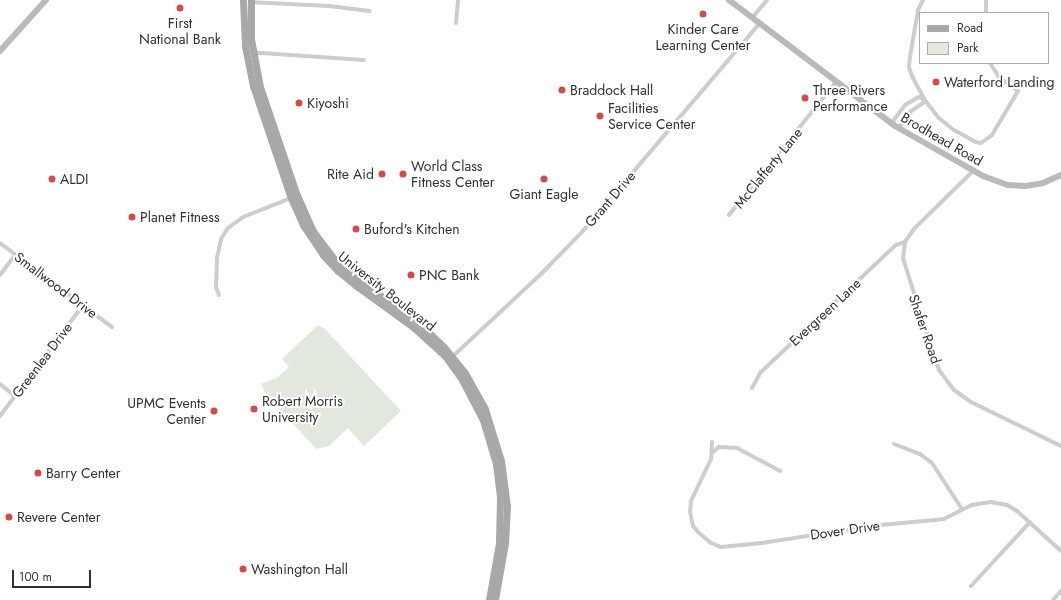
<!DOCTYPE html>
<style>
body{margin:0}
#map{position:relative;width:1061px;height:600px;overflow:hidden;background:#fff;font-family:Jost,sans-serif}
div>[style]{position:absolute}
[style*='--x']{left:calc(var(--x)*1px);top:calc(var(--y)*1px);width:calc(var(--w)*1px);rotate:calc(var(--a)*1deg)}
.green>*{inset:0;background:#e2e8dd}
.street>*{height:4px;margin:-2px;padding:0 2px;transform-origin:2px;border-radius:2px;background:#cdcdcd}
.secondary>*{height:6px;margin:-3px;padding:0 3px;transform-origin:3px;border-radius:3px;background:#bababa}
.primary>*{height:7px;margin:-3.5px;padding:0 3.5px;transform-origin:3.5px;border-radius:3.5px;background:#a8a8a8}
.dots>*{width:11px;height:11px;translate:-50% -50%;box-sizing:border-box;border:2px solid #fff;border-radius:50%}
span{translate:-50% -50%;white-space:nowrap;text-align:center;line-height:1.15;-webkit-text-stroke:4px #fff;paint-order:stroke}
.poi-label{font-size:14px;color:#303030}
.left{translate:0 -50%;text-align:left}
.right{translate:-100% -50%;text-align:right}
.street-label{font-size:14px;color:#303030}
.legend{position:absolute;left:919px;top:12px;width:130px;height:52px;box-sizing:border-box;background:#fff;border:1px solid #acacac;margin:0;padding:5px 7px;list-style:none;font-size:12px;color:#303030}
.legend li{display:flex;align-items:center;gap:8px;height:20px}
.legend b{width:20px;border:1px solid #acacac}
.scale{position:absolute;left:12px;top:570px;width:79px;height:18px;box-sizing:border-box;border:2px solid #303030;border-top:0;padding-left:5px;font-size:12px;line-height:14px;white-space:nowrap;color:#303030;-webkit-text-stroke:3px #fff;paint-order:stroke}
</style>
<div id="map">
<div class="green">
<div style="clip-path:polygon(318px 325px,325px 329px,401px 411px,364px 446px,348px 428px,329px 446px,316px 449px,266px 394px,261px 384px,278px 377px,289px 367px,282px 359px)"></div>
</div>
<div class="street">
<div style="--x:923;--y:0;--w:11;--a:117"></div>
<div style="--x:918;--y:10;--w:48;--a:99.7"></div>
<div style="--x:910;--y:57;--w:10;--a:96"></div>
<div style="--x:909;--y:67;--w:9;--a:72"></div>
<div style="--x:912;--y:76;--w:26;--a:62"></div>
<div style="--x:924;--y:99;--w:24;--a:52"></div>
<div style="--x:939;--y:118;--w:19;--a:39"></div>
<div style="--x:954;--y:130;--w:25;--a:29"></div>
<div style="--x:976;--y:142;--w:5;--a:11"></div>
<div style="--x:981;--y:143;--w:14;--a:-36"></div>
<div style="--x:992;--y:135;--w:51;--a:-59.4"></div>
<div style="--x:1018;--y:91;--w:24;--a:-144"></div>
<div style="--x:999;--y:77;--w:17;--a:-123"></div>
<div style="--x:986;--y:0;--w:13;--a:90"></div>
<div style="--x:251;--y:2;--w:78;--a:2.9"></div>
<div style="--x:329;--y:6;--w:41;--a:7"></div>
<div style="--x:752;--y:18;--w:23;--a:-50"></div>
<div style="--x:456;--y:23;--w:23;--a:-85"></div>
<div style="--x:246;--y:52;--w:118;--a:3.9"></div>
<div style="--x:919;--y:97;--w:5;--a:22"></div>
<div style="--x:924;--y:99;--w:4;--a:104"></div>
<div style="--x:923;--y:103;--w:14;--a:146"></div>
<div style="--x:911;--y:111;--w:19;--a:126"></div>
<div style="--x:900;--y:126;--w:5;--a:180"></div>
<div style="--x:895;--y:126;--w:5;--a:-112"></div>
<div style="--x:893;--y:121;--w:20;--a:-53"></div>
<div style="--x:905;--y:105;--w:16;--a:-30"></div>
<div style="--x:973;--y:171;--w:83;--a:135.5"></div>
<div style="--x:914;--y:229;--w:16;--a:125"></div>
<div style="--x:905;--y:242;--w:16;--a:97"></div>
<div style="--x:903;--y:258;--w:50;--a:72.6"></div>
<div style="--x:918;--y:306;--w:67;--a:71.8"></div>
<div style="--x:939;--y:370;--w:25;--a:53"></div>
<div style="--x:954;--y:390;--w:21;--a:35"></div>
<div style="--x:971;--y:402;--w:100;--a:26.1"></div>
<div style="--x:729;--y:215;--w:171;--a:-51.2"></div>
<div style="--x:0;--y:243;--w:140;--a:36.9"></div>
<div style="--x:0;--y:275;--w:25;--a:-53"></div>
<div style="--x:219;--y:295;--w:9;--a:-111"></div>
<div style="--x:216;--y:287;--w:29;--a:-88"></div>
<div style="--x:217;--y:258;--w:19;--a:-78"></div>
<div style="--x:221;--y:239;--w:13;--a:-58"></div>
<div style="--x:228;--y:228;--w:19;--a:-36"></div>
<div style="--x:243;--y:217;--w:52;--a:-21.6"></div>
<div style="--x:452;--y:357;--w:122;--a:-43"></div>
<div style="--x:541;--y:274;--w:59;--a:-45.7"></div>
<div style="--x:582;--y:232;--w:273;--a:-49.6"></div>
<div style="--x:0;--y:384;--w:19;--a:39"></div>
<div style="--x:752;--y:388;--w:18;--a:-61"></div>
<div style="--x:761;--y:372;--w:185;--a:-43.3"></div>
<div style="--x:896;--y:245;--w:9;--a:-18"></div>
<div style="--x:0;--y:416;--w:139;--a:-53.2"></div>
<div style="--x:712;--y:442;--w:17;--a:93"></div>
<div style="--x:711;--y:459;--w:47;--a:115.5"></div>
<div style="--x:691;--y:501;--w:11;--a:95"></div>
<div style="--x:690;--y:512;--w:14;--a:78"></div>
<div style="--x:693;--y:526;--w:8;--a:50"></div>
<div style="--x:698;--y:532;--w:17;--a:40"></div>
<div style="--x:711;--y:543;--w:11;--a:22"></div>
<div style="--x:721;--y:547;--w:41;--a:-5.6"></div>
<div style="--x:762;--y:543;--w:109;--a:-8.9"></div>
<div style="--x:870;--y:526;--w:65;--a:-5.3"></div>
<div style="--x:935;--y:520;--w:9;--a:-6"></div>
<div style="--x:944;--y:519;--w:31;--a:-27"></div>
<div style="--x:972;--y:505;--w:19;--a:-9"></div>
<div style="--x:991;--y:502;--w:16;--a:11"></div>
<div style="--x:1007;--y:505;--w:12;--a:31"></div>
<div style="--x:1017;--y:511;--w:59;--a:42.3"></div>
<div style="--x:894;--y:444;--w:28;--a:21"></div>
<div style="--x:920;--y:454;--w:15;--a:37"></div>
<div style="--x:932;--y:463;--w:55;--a:56.9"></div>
<div style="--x:712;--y:453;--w:9;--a:-41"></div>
<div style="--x:719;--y:447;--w:18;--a:3"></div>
<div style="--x:737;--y:448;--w:49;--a:28.1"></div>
<div style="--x:971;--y:586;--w:87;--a:-47.3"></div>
<div style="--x:1053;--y:600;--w:12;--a:-48"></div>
</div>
<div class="secondary">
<div style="--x:729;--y:0;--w:208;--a:37.2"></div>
<div style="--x:895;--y:126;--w:101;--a:29.6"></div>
<div style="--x:983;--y:176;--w:27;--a:20"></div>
<div style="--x:1008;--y:185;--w:17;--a:3"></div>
<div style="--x:1025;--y:186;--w:18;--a:-9"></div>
<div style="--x:1043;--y:183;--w:20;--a:-24"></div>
<div style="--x:0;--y:51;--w:69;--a:-48"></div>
</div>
<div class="primary">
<div style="--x:243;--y:0;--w:46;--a:87.5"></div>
<div style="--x:245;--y:46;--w:41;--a:78.7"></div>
<div style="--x:253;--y:86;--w:118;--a:71.3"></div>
<div style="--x:291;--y:198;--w:30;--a:66"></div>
<div style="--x:303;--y:225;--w:36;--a:56"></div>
<div style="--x:323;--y:255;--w:22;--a:47"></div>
<div style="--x:338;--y:271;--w:22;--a:39"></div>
<div style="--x:355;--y:285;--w:72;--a:35.9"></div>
<div style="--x:413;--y:327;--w:43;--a:42.2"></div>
<div style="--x:445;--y:356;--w:27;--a:54"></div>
<div style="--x:461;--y:378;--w:47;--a:62.4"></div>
<div style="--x:483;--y:420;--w:46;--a:73.5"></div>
<div style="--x:496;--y:464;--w:34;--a:83"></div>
<div style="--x:500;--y:498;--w:45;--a:91.3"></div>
<div style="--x:499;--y:543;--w:58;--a:100"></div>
<div style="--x:251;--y:0;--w:39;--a:90"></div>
<div style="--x:251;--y:39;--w:49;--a:79.4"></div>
<div style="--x:260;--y:87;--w:112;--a:71.2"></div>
<div style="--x:296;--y:193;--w:42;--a:65.9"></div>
<div style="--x:313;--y:231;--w:34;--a:53"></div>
<div style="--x:333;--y:258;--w:22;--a:43"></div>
<div style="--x:349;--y:273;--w:86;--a:35.5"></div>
<div style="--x:419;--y:323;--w:35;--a:44"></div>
<div style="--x:444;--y:347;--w:33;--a:51"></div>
<div style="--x:465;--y:373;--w:41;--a:60.9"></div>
<div style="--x:485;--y:409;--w:54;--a:72.9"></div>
<div style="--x:501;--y:461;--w:45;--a:82.4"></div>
<div style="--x:507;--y:506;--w:37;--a:93"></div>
<div style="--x:505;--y:543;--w:58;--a:100"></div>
</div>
<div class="dots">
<div style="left:180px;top:8px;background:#d14b49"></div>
<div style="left:703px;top:14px;background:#d14b49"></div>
<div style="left:936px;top:82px;background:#d14b49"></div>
<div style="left:562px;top:90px;background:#d14b49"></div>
<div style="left:805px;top:98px;background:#d14b49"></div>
<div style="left:299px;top:103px;background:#d14b49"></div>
<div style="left:600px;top:116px;background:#d14b49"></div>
<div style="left:382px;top:174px;background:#d14b49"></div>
<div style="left:403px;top:174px;background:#d14b49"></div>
<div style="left:52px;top:179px;background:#d14b49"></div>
<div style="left:544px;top:179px;background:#d14b49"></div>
<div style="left:132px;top:217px;background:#d14b49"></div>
<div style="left:356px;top:229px;background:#d14b49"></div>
<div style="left:411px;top:275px;background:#d14b49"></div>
<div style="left:254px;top:409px;background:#d14b49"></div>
<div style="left:214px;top:411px;background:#d14b49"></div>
<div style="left:38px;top:473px;background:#d14b49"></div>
<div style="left:9px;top:517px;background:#d14b49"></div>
<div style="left:243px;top:569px;background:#d14b49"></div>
</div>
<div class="poi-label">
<span style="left:180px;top:31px">First<br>National Bank</span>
<span style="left:703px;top:37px">Kinder Care<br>Learning Center</span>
<span class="left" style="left:944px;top:82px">Waterford Landing</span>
<span class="left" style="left:570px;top:90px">Braddock Hall</span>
<span class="left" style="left:813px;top:98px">Three Rivers<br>Performance</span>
<span class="left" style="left:307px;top:103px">Kiyoshi</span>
<span class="left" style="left:608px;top:116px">Facilities<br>Service Center</span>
<span class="left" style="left:411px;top:174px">World Class<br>Fitness Center</span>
<span class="right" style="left:374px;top:174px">Rite Aid</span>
<span class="left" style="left:60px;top:179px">ALDI</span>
<span style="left:544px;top:194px">Giant Eagle</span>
<span class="left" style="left:140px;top:217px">Planet Fitness</span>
<span class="left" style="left:364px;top:229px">Buford's Kitchen</span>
<span class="left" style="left:419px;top:275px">PNC Bank</span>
<span class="left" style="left:262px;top:409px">Robert Morris<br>University</span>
<span class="right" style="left:206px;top:411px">UPMC Events<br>Center</span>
<span class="left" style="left:46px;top:473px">Barry Center</span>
<span class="left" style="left:17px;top:517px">Revere Center</span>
<span class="left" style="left:251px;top:569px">Washington Hall</span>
</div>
<div class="street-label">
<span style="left:942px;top:139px;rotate:30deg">Brodhead Road</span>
<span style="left:768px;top:168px;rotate:-51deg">McClafferty Lane</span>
<span style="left:610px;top:199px;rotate:-49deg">Grant Drive</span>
<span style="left:56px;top:285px;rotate:37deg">Smallwood Drive</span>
<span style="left:387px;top:291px;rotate:38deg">University Boulevard</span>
<span style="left:825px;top:312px;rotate:-43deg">Evergreen Lane</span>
<span style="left:925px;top:329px;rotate:71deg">Shafer Road</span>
<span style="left:42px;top:360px;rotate:-53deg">Greenlea Drive</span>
<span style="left:845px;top:530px;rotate:-8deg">Dover Drive</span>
</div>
<ul class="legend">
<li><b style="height:5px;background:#a8a8a8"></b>Road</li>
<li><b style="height:11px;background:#e2e8dd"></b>Park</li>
</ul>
<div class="scale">100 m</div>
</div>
